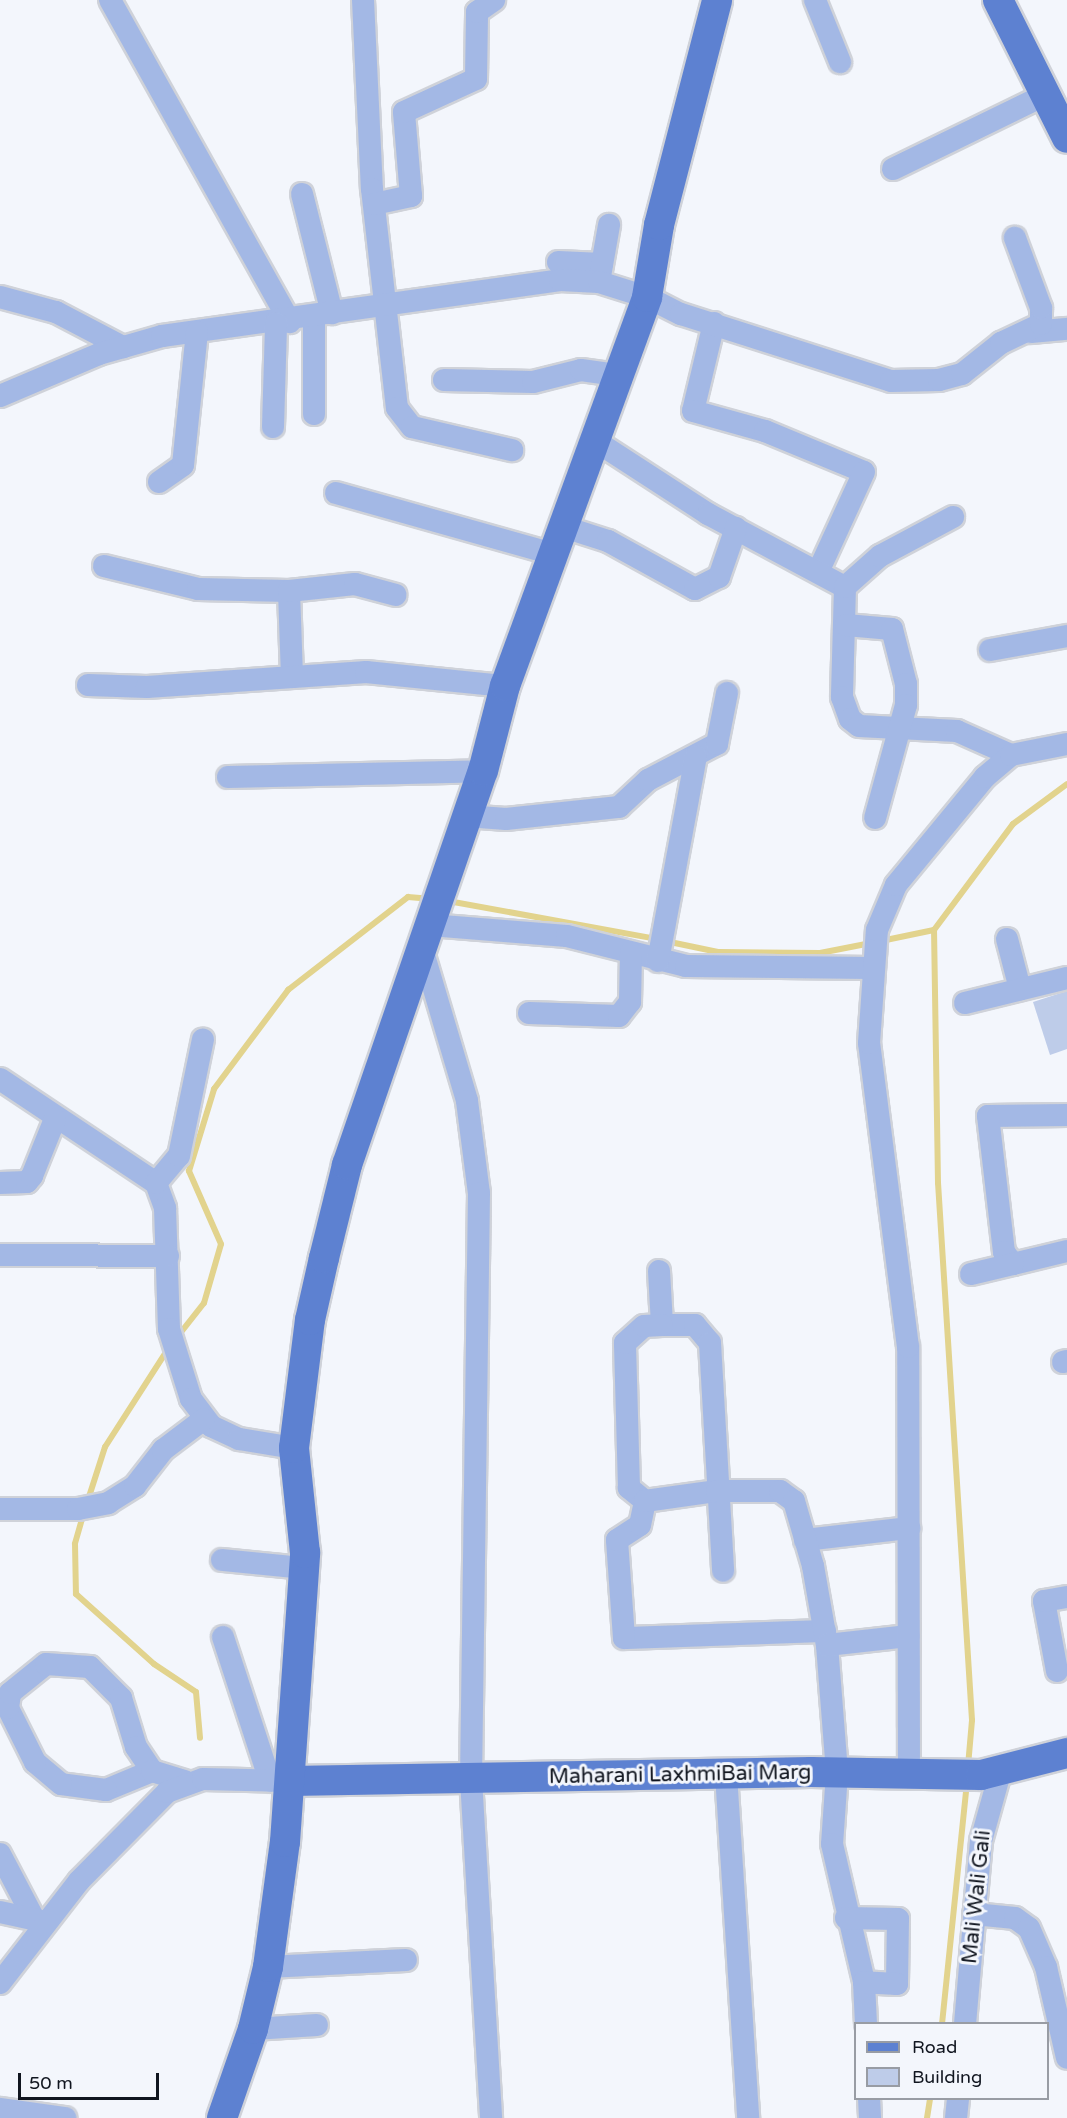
<!DOCTYPE html>
<style>
body{margin:0}
#map{position:relative;width:1067px;height:2118px;overflow:hidden;background:#f3f6fc;font-family:"Varela Round",sans-serif}
div>[style]{position:absolute}
[style*='--x']{left:calc(var(--x)*1px);top:calc(var(--y)*1px);width:calc(var(--w)*1px);rotate:calc(var(--a)*1deg)}
.stream>*{height:6px;margin:-3px;padding:0 3px;transform-origin:3px;border-radius:3px;background:#e2d38d}
.building>*{inset:0;background:#becce9}
.roads{filter:drop-shadow(2px 0 #cfd2d9) drop-shadow(-2px 0 #cfd2d9) drop-shadow(0 2px #cfd2d9) drop-shadow(0 -2px #cfd2d9)}
.minor>*{height:22px;margin:-11px;padding:0 11px;transform-origin:11px;border-radius:11px;background:#a3b8e5}
.major>*{height:30px;margin:-15px;padding:0 15px;transform-origin:15px;border-radius:15px;background:#5d81d1}
span{translate:-50% -50%;white-space:nowrap;text-align:center;line-height:1.15;-webkit-text-stroke:6px #f3f6fc;paint-order:stroke}
.street-label{font-size:21px;color:#10151f}
.legend{position:absolute;left:854px;top:2022px;width:195px;height:78px;box-sizing:border-box;background:#f3f6fc;border:2px solid #989ca4;margin:0;padding:8px 10px;list-style:none;font-size:18px;color:#10151f}
.legend li{display:flex;align-items:center;gap:12px;height:30px}
.legend b{width:30px;border:2px solid #989ca4}
.scale{position:absolute;left:18px;top:2073px;width:141px;height:27px;box-sizing:border-box;border:3px solid #10151f;border-top:0;padding-left:8px;font-size:18px;line-height:21px;white-space:nowrap;color:#10151f;-webkit-text-stroke:4px #f3f6fc;paint-order:stroke}
</style>
<div id="map">
<div class="stream">
<div style="--x:448;--y:901;--w:206;--a:10.3"></div>
<div style="--x:881;--y:941;--w:54;--a:-11.7"></div>
<div style="--x:670;--y:942;--w:49;--a:11.8"></div>
<div style="--x:718;--y:952;--w:102;--a:0.6"></div>
<div style="--x:820;--y:953;--w:52;--a:-11.1"></div>
<div style="--x:178;--y:1336;--w:42;--a:-51.8"></div>
<div style="--x:204;--y:1303;--w:61;--a:-73.9"></div>
<div style="--x:221;--y:1244;--w:80;--a:-113.7"></div>
<div style="--x:189;--y:1171;--w:86;--a:-73"></div>
<div style="--x:214;--y:1089;--w:124;--a:-53.2"></div>
<div style="--x:288;--y:990;--w:152;--a:-37.8"></div>
<div style="--x:408;--y:897;--w:21;--a:5"></div>
<div style="--x:87;--y:1503;--w:59;--a:-72.2"></div>
<div style="--x:105;--y:1447;--w:117;--a:-57.3"></div>
<div style="--x:84;--y:1512;--w:33;--a:106"></div>
<div style="--x:75;--y:1544;--w:50;--a:88.9"></div>
<div style="--x:76;--y:1594;--w:105;--a:41.9"></div>
<div style="--x:154;--y:1664;--w:50;--a:33.7"></div>
<div style="--x:196;--y:1692;--w:46;--a:85"></div>
<div style="--x:968;--y:1766;--w:46;--a:-85"></div>
<div style="--x:972;--y:1720;--w:538;--a:-93.62"></div>
<div style="--x:938;--y:1183;--w:253;--a:-90.9"></div>
<div style="--x:934;--y:930;--w:132;--a:-53.3"></div>
<div style="--x:1013;--y:824;--w:67;--a:-36.5"></div>
<div style="--x:942;--y:2024;--w:242;--a:-84.1"></div>
<div style="--x:927;--y:2118;--w:20;--a:-81"></div>
</div>
<div class="building">
<div style="clip-path:polygon(1067px 991px,1067px 1049px,1050px 1055px,1033px 1002px)"></div>
</div>
<div class="roads">
<div class="minor">
<div style="--x:110;--y:0;--w:369;--a:60.8"></div>
<div style="--x:363;--y:0;--w:189;--a:87.3"></div>
<div style="--x:372;--y:189;--w:220;--a:83.5"></div>
<div style="--x:397;--y:408;--w:24;--a:52"></div>
<div style="--x:412;--y:427;--w:103;--a:13"></div>
<div style="--x:815;--y:0;--w:67;--a:68"></div>
<div style="--x:893;--y:169;--w:169;--a:-26"></div>
<div style="--x:302;--y:194;--w:123;--a:75.9"></div>
<div style="--x:374;--y:204;--w:38;--a:-12"></div>
<div style="--x:411;--y:196;--w:84;--a:-94.8"></div>
<div style="--x:404;--y:112;--w:79;--a:-24.6"></div>
<div style="--x:476;--y:79;--w:67;--a:-89.1"></div>
<div style="--x:477;--y:12;--w:21;--a:-35"></div>
<div style="--x:558;--y:262;--w:44;--a:2.6"></div>
<div style="--x:599;--y:282;--w:58;--a:-80"></div>
<div style="--x:0;--y:297;--w:58;--a:15"></div>
<div style="--x:56;--y:312;--w:76;--a:27.6"></div>
<div style="--x:314;--y:316;--w:98;--a:90"></div>
<div style="--x:714;--y:323;--w:90;--a:103.4"></div>
<div style="--x:693;--y:411;--w:75;--a:15.5"></div>
<div style="--x:765;--y:431;--w:107;--a:22.5"></div>
<div style="--x:864;--y:472;--w:108;--a:114.7"></div>
<div style="--x:1031;--y:332;--w:36;--a:-5"></div>
<div style="--x:444;--y:380;--w:89;--a:1.3"></div>
<div style="--x:533;--y:382;--w:49;--a:-14"></div>
<div style="--x:581;--y:370;--w:36;--a:8"></div>
<div style="--x:0;--y:396;--w:108;--a:-23"></div>
<div style="--x:99;--y:354;--w:66;--a:-15.9"></div>
<div style="--x:162;--y:336;--w:402;--a:-8"></div>
<div style="--x:560;--y:280;--w:39;--a:3"></div>
<div style="--x:599;--y:282;--w:50;--a:17.4"></div>
<div style="--x:647;--y:297;--w:38;--a:27"></div>
<div style="--x:681;--y:314;--w:220;--a:17.7"></div>
<div style="--x:891;--y:381;--w:48;--a:-1.2"></div>
<div style="--x:939;--y:380;--w:24;--a:-15"></div>
<div style="--x:962;--y:374;--w:50;--a:-38.5"></div>
<div style="--x:1001;--y:343;--w:44;--a:-25.4"></div>
<div style="--x:1041;--y:324;--w:16;--a:-90"></div>
<div style="--x:1041;--y:308;--w:75;--a:-110.4"></div>
<div style="--x:273;--y:427;--w:104;--a:-88.3"></div>
<div style="--x:594;--y:440;--w:136;--a:33"></div>
<div style="--x:708;--y:514;--w:155;--a:28.1"></div>
<div style="--x:845;--y:587;--w:110;--a:91.6"></div>
<div style="--x:842;--y:697;--w:23;--a:70"></div>
<div style="--x:850;--y:719;--w:11;--a:38"></div>
<div style="--x:859;--y:726;--w:98;--a:2.9"></div>
<div style="--x:957;--y:731;--w:59;--a:24"></div>
<div style="--x:159;--y:482;--w:29;--a:-35"></div>
<div style="--x:183;--y:465;--w:134;--a:-84"></div>
<div style="--x:336;--y:493;--w:225;--a:15.7"></div>
<div style="--x:564;--y:527;--w:46;--a:17.7"></div>
<div style="--x:608;--y:541;--w:99;--a:28.9"></div>
<div style="--x:695;--y:589;--w:27;--a:-27"></div>
<div style="--x:719;--y:577;--w:52;--a:-70.9"></div>
<div style="--x:104;--y:566;--w:97;--a:13.7"></div>
<div style="--x:198;--y:589;--w:91;--a:1.3"></div>
<div style="--x:289;--y:591;--w:86;--a:88"></div>
<div style="--x:845;--y:587;--w:47;--a:-41.5"></div>
<div style="--x:880;--y:556;--w:83;--a:-28.1"></div>
<div style="--x:289;--y:591;--w:66;--a:-6.1"></div>
<div style="--x:355;--y:584;--w:42;--a:15"></div>
<div style="--x:846;--y:625;--w:46;--a:5"></div>
<div style="--x:892;--y:629;--w:57;--a:75.7"></div>
<div style="--x:906;--y:684;--w:21;--a:90"></div>
<div style="--x:906;--y:705;--w:117;--a:105.3"></div>
<div style="--x:990;--y:650;--w:78;--a:-10.3"></div>
<div style="--x:88;--y:685;--w:59;--a:1.9"></div>
<div style="--x:147;--y:687;--w:220;--a:-3.9"></div>
<div style="--x:366;--y:672;--w:140;--a:5.8"></div>
<div style="--x:228;--y:777;--w:255;--a:-1.3"></div>
<div style="--x:466;--y:816;--w:40;--a:4.3"></div>
<div style="--x:506;--y:819;--w:114;--a:-6.1"></div>
<div style="--x:619;--y:807;--w:40;--a:-43"></div>
<div style="--x:648;--y:780;--w:78;--a:-27.6"></div>
<div style="--x:717;--y:744;--w:52;--a:-78.9"></div>
<div style="--x:430;--y:925;--w:137;--a:4.6"></div>
<div style="--x:567;--y:936;--w:123;--a:14.1"></div>
<div style="--x:686;--y:966;--w:187;--a:0.6"></div>
<div style="--x:1007;--y:939;--w:52;--a:75.4"></div>
<div style="--x:423;--y:952;--w:155;--a:73.5"></div>
<div style="--x:467;--y:1101;--w:93;--a:82.6"></div>
<div style="--x:479;--y:1193;--w:586;--a:90.78"></div>
<div style="--x:471;--y:1779;--w:340;--a:86.6"></div>
<div style="--x:658;--y:961;--w:208;--a:-79.5"></div>
<div style="--x:965;--y:1003;--w:105;--a:-13.8"></div>
<div style="--x:529;--y:1013;--w:90;--a:1.9"></div>
<div style="--x:619;--y:1016;--w:18;--a:-52"></div>
<div style="--x:630;--y:1002;--w:49;--a:-88.8"></div>
<div style="--x:0;--y:1079;--w:187;--a:33.7"></div>
<div style="--x:156;--y:1183;--w:27;--a:70"></div>
<div style="--x:165;--y:1208;--w:121;--a:88.1"></div>
<div style="--x:169;--y:1329;--w:73;--a:72.6"></div>
<div style="--x:191;--y:1399;--w:34;--a:53"></div>
<div style="--x:211;--y:1426;--w:31;--a:25"></div>
<div style="--x:239;--y:1439;--w:56;--a:9.3"></div>
<div style="--x:1067;--y:1115;--w:79;--a:179.3"></div>
<div style="--x:988;--y:1116;--w:137;--a:83.3"></div>
<div style="--x:1004;--y:1252;--w:15;--a:53"></div>
<div style="--x:1013;--y:1264;--w:56;--a:-13.5"></div>
<div style="--x:0;--y:1183;--w:27;--a:-2"></div>
<div style="--x:27;--y:1182;--w:8;--a:-50"></div>
<div style="--x:32;--y:1176;--w:61;--a:-68"></div>
<div style="--x:156;--y:1183;--w:35;--a:-50"></div>
<div style="--x:179;--y:1156;--w:119;--a:-78.4"></div>
<div style="--x:0;--y:1255;--w:168;--a:0.3"></div>
<div style="--x:659;--y:1271;--w:54;--a:86.8"></div>
<div style="--x:662;--y:1325;--w:33;--a:0"></div>
<div style="--x:695;--y:1325;--w:23;--a:50"></div>
<div style="--x:710;--y:1343;--w:228;--a:86.7"></div>
<div style="--x:971;--y:1274;--w:43;--a:-13.4"></div>
<div style="--x:1063;--y:1362;--w:4;--a:-14"></div>
<div style="--x:645;--y:1501;--w:21;--a:-141"></div>
<div style="--x:629;--y:1488;--w:145;--a:-91.6"></div>
<div style="--x:625;--y:1343;--w:25;--a:-42"></div>
<div style="--x:644;--y:1326;--w:18;--a:-3"></div>
<div style="--x:0;--y:1509;--w:78;--a:0"></div>
<div style="--x:78;--y:1509;--w:31;--a:-11"></div>
<div style="--x:108;--y:1503;--w:32;--a:-32"></div>
<div style="--x:135;--y:1486;--w:46;--a:-52.1"></div>
<div style="--x:163;--y:1450;--w:51;--a:-37.1"></div>
<div style="--x:805;--y:1540;--w:105;--a:-6.6"></div>
<div style="--x:222;--y:1560;--w:82;--a:5.6"></div>
<div style="--x:825;--y:1631;--w:201;--a:178"></div>
<div style="--x:624;--y:1638;--w:98;--a:-94.1"></div>
<div style="--x:617;--y:1540;--w:27;--a:-33"></div>
<div style="--x:640;--y:1525;--w:25;--a:-78"></div>
<div style="--x:645;--y:1501;--w:73;--a:-7.9"></div>
<div style="--x:717;--y:1491;--w:63;--a:0"></div>
<div style="--x:780;--y:1491;--w:17;--a:36"></div>
<div style="--x:794;--y:1501;--w:68;--a:73.7"></div>
<div style="--x:813;--y:1566;--w:80;--a:80"></div>
<div style="--x:827;--y:1645;--w:128;--a:85.5"></div>
<div style="--x:837;--y:1773;--w:71;--a:94"></div>
<div style="--x:832;--y:1844;--w:142;--a:76.9"></div>
<div style="--x:864;--y:1982;--w:42;--a:87.3"></div>
<div style="--x:223;--y:1637;--w:151;--a:71.9"></div>
<div style="--x:827;--y:1645;--w:82;--a:-6.3"></div>
<div style="--x:1057;--y:1671;--w:71;--a:-100.5"></div>
<div style="--x:1044;--y:1601;--w:23;--a:-10"></div>
<div style="--x:152;--y:1771;--w:50;--a:157.6"></div>
<div style="--x:106;--y:1790;--w:45;--a:-172.4"></div>
<div style="--x:61;--y:1784;--w:34;--a:-140"></div>
<div style="--x:35;--y:1762;--w:60;--a:-116.6"></div>
<div style="--x:8;--y:1708;--w:15;--a:-82"></div>
<div style="--x:10;--y:1693;--w:46;--a:-38.9"></div>
<div style="--x:46;--y:1664;--w:44;--a:3.9"></div>
<div style="--x:90;--y:1667;--w:44;--a:45"></div>
<div style="--x:121;--y:1698;--w:51;--a:73"></div>
<div style="--x:136;--y:1747;--w:29;--a:56"></div>
<div style="--x:152;--y:1771;--w:34;--a:17"></div>
<div style="--x:726;--y:1774;--w:345;--a:86.3"></div>
<div style="--x:909;--y:1776;--w:429;--a:-90.1"></div>
<div style="--x:908;--y:1347;--w:306;--a:-97.3"></div>
<div style="--x:869;--y:1043;--w:113;--a:-86"></div>
<div style="--x:877;--y:930;--w:49;--a:-67.1"></div>
<div style="--x:896;--y:885;--w:140;--a:-50.5"></div>
<div style="--x:985;--y:777;--w:34;--a:-40"></div>
<div style="--x:1011;--y:755;--w:57;--a:-11.1"></div>
<div style="--x:0;--y:1854;--w:73;--a:62.4"></div>
<div style="--x:0;--y:1912;--w:47;--a:12.3"></div>
<div style="--x:974;--y:1914;--w:41;--a:5.6"></div>
<div style="--x:1015;--y:1918;--w:17;--a:36"></div>
<div style="--x:1029;--y:1928;--w:43;--a:66.4"></div>
<div style="--x:1046;--y:1967;--w:93;--a:77"></div>
<div style="--x:846;--y:1918;--w:52;--a:1.1"></div>
<div style="--x:898;--y:1919;--w:65;--a:90.9"></div>
<div style="--x:897;--y:1984;--w:33;--a:-177"></div>
<div style="--x:268;--y:1967;--w:138;--a:-2.9"></div>
<div style="--x:0;--y:1983;--w:129;--a:-52.2"></div>
<div style="--x:79;--y:1881;--w:125;--a:-45.3"></div>
<div style="--x:167;--y:1792;--w:38;--a:-20"></div>
<div style="--x:203;--y:1779;--w:87;--a:1.3"></div>
<div style="--x:965;--y:2024;--w:184;--a:-85"></div>
<div style="--x:981;--y:1841;--w:71;--a:-74.4"></div>
<div style="--x:253;--y:2029;--w:64;--a:-3.6"></div>
<div style="--x:869;--y:2098;--w:20;--a:87"></div>
<div style="--x:0;--y:2109;--w:66;--a:7.9"></div>
<div style="--x:956;--y:2118;--w:20;--a:-84"></div>
</div>
<div class="major">
<div style="--x:998;--y:0;--w:154;--a:63.4"></div>
<div style="--x:290;--y:1781;--w:521;--a:-0.99"></div>
<div style="--x:811;--y:1772;--w:170;--a:1"></div>
<div style="--x:981;--y:1775;--w:89;--a:-14.3"></div>
<div style="--x:222;--y:2118;--w:94;--a:-70.8"></div>
<div style="--x:253;--y:2029;--w:64;--a:-76.4"></div>
<div style="--x:268;--y:1967;--w:126;--a:-82.3"></div>
<div style="--x:285;--y:1842;--w:290;--a:-86"></div>
<div style="--x:305;--y:1553;--w:106;--a:-96"></div>
<div style="--x:294;--y:1448;--w:129;--a:-82.9"></div>
<div style="--x:310;--y:1320;--w:64;--a:-77.3"></div>
<div style="--x:324;--y:1258;--w:96;--a:-76.1"></div>
<div style="--x:347;--y:1165;--w:417;--a:-71"></div>
<div style="--x:483;--y:771;--w:88;--a:-75.5"></div>
<div style="--x:505;--y:686;--w:414;--a:-69.9"></div>
<div style="--x:647;--y:297;--w:73;--a:-80.5"></div>
<div style="--x:659;--y:225;--w:232;--a:-75.5"></div>
</div>
</div>
<div class="street-label">
<span style="left:680px;top:1775px;rotate:-1deg">Maharani LaxhmiBai Marg</span>
<span style="left:977px;top:1897px;rotate:-84deg">Mali Wali Gali</span>
</div>
<ul class="legend">
<li><b style="height:8px;background:#5d81d1"></b>Road</li>
<li><b style="height:16px;background:#becce9"></b>Building</li>
</ul>
<div class="scale">50 m</div>
</div>
